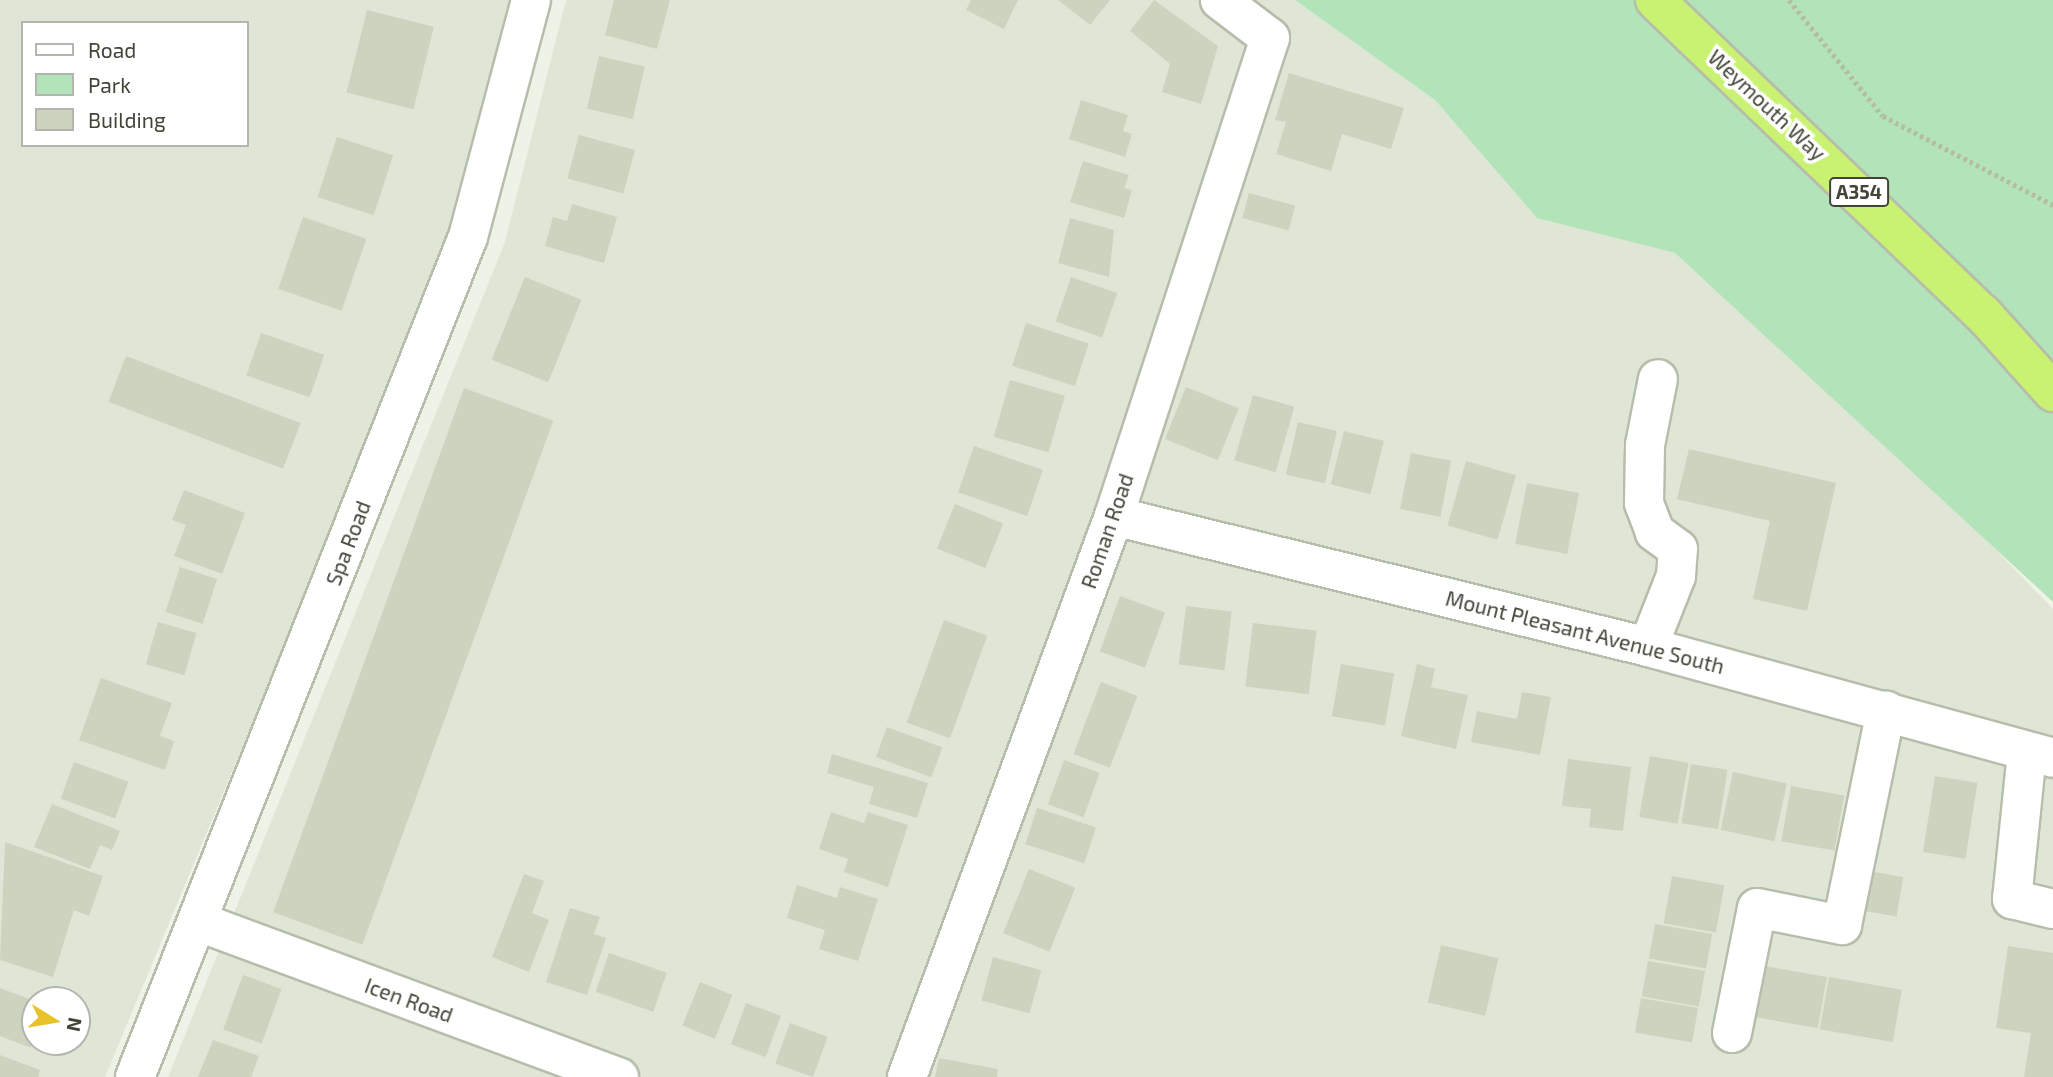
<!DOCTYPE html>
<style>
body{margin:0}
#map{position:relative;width:2053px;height:1077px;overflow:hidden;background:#eef2e7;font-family:"Exo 2",sans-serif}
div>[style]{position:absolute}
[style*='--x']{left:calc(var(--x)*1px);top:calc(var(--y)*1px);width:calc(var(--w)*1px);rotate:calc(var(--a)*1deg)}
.residential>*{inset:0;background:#e0e6d6}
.green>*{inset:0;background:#b3e3b8}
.building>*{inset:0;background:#cdd3be;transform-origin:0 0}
.path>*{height:4.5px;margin-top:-2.25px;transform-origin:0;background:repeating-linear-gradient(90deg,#b4bd9d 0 3.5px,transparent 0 7px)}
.roads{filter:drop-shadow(2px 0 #b7bdab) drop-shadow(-2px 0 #b7bdab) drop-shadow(0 2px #b7bdab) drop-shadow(0 -2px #b7bdab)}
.minor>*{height:38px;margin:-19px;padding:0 19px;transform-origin:19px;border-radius:19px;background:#fff}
.highway>*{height:38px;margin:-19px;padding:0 19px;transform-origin:19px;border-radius:19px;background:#c9f273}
span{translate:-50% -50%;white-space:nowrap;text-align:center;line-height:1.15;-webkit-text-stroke:7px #fff;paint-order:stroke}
.shield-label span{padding:2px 5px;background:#fff;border:2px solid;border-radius:5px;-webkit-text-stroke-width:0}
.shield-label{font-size:19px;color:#414537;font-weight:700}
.street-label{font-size:21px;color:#414537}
.legend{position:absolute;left:21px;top:21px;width:228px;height:126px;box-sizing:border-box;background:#fff;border:2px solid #b3b5af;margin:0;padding:9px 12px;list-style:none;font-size:21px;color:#414537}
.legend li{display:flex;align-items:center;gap:14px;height:35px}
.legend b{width:35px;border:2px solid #b3b5af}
.north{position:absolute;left:21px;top:986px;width:70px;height:70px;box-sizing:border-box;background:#fff;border:2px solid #b3b5af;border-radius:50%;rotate:101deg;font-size:19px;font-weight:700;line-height:28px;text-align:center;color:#414537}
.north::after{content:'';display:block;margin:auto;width:24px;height:32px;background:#e8c229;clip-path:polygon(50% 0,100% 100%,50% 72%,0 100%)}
</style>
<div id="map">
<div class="residential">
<div style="clip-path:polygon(evenodd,0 0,514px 0,455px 236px,105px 1077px,0 1077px,0 0,23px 23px,247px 23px,247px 145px,23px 145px,23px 23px,0 0,35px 1000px,77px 1000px,77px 1042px,35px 1042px,35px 1000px)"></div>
<div style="clip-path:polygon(566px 0,1295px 0,1435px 100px,1537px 218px,1675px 253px,1970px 523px,2053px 609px,2053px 1077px,168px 1077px,505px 242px)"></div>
</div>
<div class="green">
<div style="clip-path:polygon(1295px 0,2053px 0,2053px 602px,1675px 253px,1537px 218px,1435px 100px)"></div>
</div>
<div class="building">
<div style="clip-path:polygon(614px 0,670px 0,657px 49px,605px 35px)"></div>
<div style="clip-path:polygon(971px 0,1018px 0,1004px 29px,966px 10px)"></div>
<div style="clip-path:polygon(1058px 0,1110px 0,1090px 25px)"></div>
<div style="clip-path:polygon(1154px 0,1218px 46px,1201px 104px,1162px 92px,1170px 64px,1130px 31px)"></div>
<div style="left:367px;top:10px;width:69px;height:85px;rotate:14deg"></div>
<div style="left:599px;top:56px;width:47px;height:54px;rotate:13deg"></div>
<div style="clip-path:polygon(1289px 73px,1404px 108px,1391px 149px,1342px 134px,1331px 171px,1276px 154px,1286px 122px,1275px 120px)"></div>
<div style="clip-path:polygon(1081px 100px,1128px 115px,1123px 131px,1132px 134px,1125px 157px,1069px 139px)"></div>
<div style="left:579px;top:135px;width:58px;height:45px;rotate:15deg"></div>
<div style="left:337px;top:137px;width:59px;height:63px;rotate:18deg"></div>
<div style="clip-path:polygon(1083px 161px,1129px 175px,1124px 188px,1132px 190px,1124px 218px,1070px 202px)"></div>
<div style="left:1249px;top:193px;width:48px;height:26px;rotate:15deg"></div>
<div style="clip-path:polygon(572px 204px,617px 217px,604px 263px,545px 246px,553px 217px,567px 221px)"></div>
<div style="left:303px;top:217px;width:67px;height:76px;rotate:19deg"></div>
<div style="clip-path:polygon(1070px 218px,1114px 230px,1109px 277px,1058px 263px)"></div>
<div style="left:525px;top:277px;width:61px;height:89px;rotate:22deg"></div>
<div style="left:1071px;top:277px;width:49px;height:47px;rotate:19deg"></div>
<div style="left:1026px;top:323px;width:66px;height:45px;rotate:18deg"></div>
<div style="left:261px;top:333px;width:67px;height:45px;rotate:19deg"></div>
<div style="left:126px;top:356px;width:187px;height:49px;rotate:21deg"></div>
<div style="left:1010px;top:380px;width:57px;height:59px;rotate:16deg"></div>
<div style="left:1186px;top:387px;width:57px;height:56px;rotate:22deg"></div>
<div style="left:464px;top:388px;width:95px;height:558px;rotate:20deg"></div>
<div style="left:1253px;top:395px;width:43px;height:68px;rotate:16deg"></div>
<div style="left:1298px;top:422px;width:40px;height:54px;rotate:13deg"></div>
<div style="left:1344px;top:431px;width:41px;height:55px;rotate:14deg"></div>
<div style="left:974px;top:446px;width:73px;height:49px;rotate:19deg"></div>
<div style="clip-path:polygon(1689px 449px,1836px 483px,1807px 611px,1753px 599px,1770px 521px,1677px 499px)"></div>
<div style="left:1411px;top:453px;width:41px;height:57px;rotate:11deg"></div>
<div style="left:1466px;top:461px;width:52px;height:67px;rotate:16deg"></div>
<div style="left:1527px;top:483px;width:53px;height:62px;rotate:11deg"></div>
<div style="clip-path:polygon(184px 490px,245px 513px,222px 574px,174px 556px,186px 525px,172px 520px)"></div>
<div style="left:955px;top:504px;width:52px;height:48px;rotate:22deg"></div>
<div style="left:180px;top:567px;width:39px;height:47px;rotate:18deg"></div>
<div style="left:1120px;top:596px;width:48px;height:59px;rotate:20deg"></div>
<div style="left:1186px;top:606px;width:46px;height:59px;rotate:7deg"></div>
<div style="left:944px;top:620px;width:46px;height:109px;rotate:20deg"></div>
<div style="left:158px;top:622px;width:40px;height:44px;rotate:16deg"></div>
<div style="left:1253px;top:623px;width:64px;height:64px;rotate:7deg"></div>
<div style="left:1341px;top:664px;width:54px;height:53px;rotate:10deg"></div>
<div style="clip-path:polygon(1417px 664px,1435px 669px,1431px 687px,1468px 695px,1456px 749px,1401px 736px)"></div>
<div style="clip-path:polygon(101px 678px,172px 703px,160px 736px,174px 741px,165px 770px,79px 740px)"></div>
<div style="left:1101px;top:682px;width:39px;height:77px;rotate:21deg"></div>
<div style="clip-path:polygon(1522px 692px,1551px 697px,1540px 755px,1471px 742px,1477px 711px,1517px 719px)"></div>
<div style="left:887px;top:727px;width:59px;height:32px;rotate:20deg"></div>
<div style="clip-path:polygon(832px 754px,928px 783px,917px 818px,869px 804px,874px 787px,827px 773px)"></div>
<div style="left:1650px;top:756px;width:39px;height:62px;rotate:10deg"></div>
<div style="clip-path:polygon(1568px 759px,1631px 767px,1623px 831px,1589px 827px,1591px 809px,1562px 806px)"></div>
<div style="left:1064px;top:760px;width:38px;height:47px;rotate:20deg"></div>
<div style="left:74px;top:762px;width:58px;height:39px;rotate:20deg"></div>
<div style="left:1691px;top:764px;width:37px;height:60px;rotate:9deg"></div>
<div style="left:1733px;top:772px;width:55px;height:59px;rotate:12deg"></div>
<div style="left:1935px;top:776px;width:43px;height:77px;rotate:9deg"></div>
<div style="left:1791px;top:786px;width:54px;height:56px;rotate:10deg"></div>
<div style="clip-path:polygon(52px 804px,120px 831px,112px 850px,100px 845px,90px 869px,34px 847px)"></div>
<div style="left:1037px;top:808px;width:62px;height:38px;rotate:18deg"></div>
<div style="clip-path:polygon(831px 812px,864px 823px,868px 812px,908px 825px,888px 887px,844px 872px,848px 859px,819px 849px)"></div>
<div style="clip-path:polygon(5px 842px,103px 876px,89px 916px,74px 910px,53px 977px,0 960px)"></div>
<div style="left:1029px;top:869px;width:50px;height:69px;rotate:22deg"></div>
<div style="left:1863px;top:870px;width:41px;height:40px;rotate:10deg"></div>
<div style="clip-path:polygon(524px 874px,544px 881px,532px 913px,549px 920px,529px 972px,492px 957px)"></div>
<div style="left:1672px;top:876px;width:53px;height:48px;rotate:10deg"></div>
<div style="clip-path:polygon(797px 885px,837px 898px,840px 887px,878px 899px,858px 961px,819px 949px,825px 930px,787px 918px)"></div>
<div style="clip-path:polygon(570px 908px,600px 917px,594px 934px,606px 938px,587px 995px,546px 982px)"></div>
<div style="left:1655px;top:924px;width:58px;height:35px;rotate:10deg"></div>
<div style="left:1441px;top:945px;width:59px;height:59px;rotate:13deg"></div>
<div style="clip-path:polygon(2008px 946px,2053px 953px,2053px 1077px,2024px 1077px,2031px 1033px,1996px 1028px)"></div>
<div style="left:609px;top:953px;width:61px;height:41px;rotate:19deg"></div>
<div style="left:993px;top:957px;width:50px;height:45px;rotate:15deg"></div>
<div style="left:1648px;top:961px;width:58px;height:36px;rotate:10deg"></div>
<div style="left:1753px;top:964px;width:75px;height:52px;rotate:10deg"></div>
<div style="left:243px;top:975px;width:41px;height:58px;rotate:20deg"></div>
<div style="left:1829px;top:977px;width:74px;height:53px;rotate:10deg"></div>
<div style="left:700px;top:982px;width:35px;height:47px;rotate:22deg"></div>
<div style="clip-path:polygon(0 988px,35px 1001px,31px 1048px,0 1036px)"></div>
<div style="left:1641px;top:998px;width:58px;height:35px;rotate:10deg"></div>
<div style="left:746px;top:1003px;width:37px;height:44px;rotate:20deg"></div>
<div style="left:790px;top:1023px;width:40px;height:43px;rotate:20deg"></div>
<div style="clip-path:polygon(213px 1040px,259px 1056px,251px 1077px,198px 1077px)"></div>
<div style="clip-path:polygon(0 1055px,40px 1070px,38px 1077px,0 1077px)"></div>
<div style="clip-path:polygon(939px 1058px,998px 1069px,997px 1077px,935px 1077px)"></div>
</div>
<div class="path">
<div style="--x:1789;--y:0;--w:149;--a:51"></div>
<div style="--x:1883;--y:116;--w:192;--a:27.6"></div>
</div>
<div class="roads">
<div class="minor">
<div style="--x:1114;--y:516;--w:550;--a:13.78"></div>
<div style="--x:1648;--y:647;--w:420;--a:15.3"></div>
<div style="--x:1648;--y:647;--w:76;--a:-68.5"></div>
<div style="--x:1676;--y:576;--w:27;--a:-86"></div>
<div style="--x:1678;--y:549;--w:29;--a:-144"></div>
<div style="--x:1655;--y:532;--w:31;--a:-111"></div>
<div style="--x:1644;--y:503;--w:58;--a:-89"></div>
<div style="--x:1645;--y:445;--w:67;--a:-78.9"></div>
<div style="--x:2027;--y:752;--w:148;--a:95.8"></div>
<div style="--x:2012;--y:899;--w:42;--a:13.7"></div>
<div style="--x:199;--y:922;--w:448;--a:20.3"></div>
<div style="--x:1732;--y:1033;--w:127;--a:-78.7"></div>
<div style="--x:1757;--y:908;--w:87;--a:11.3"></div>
<div style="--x:1842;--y:925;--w:219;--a:-78.4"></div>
<div style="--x:135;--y:1077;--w:904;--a:-68.38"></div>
<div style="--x:468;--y:237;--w:245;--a:-75.1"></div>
<div style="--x:907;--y:1077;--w:598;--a:-69.75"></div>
<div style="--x:1114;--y:516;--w:503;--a:-71.93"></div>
<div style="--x:1270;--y:38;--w:63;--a:-142.8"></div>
</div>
<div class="highway">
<div style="--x:1655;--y:0;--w:454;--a:43.8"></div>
<div style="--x:1983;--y:314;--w:105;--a:48.1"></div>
</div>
</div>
<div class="shield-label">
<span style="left:1859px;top:192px">A354</span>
</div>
<div class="street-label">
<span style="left:1767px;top:105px;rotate:43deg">Weymouth Way</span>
<span style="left:1107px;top:531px;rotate:-71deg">Roman Road</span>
<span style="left:348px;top:543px;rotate:-69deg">Spa Road</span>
<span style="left:1585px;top:632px;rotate:14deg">Mount Pleasant Avenue South</span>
<span style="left:409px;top:1000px;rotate:20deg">Icen Road</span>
</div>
<ul class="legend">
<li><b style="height:9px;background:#fff"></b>Road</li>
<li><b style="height:19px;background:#b3e3b8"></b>Park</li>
<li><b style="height:19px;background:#cdd3be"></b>Building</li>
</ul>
<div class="north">N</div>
</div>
